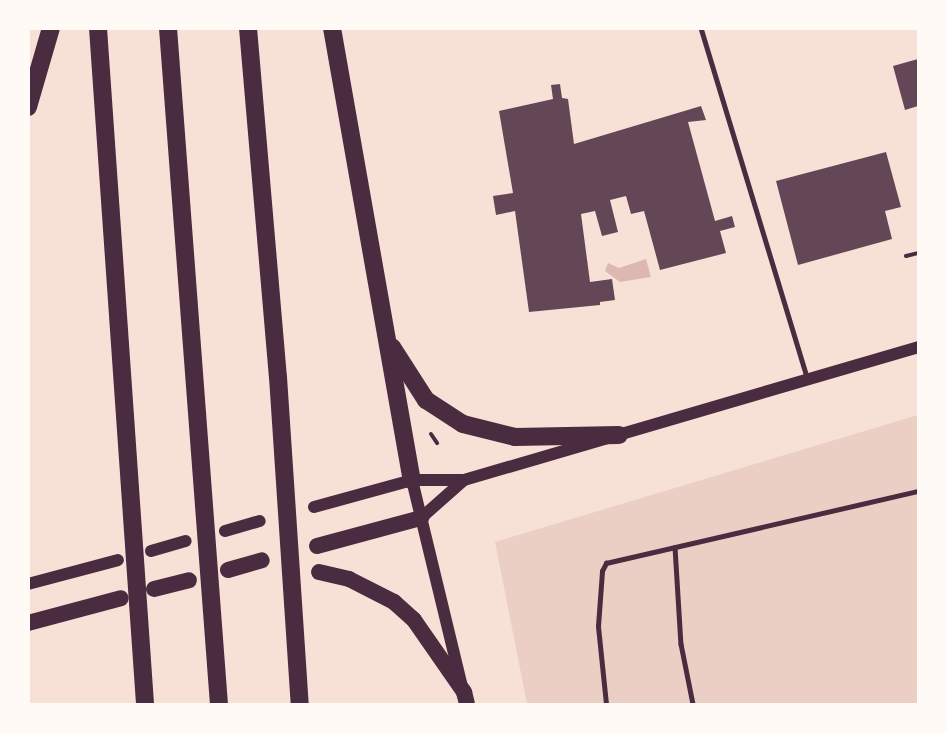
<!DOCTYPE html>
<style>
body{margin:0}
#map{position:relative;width:947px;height:733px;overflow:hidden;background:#f7e1d7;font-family:"Noto Sans",sans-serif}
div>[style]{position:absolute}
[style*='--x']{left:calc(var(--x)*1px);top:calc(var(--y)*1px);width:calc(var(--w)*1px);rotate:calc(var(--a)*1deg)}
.green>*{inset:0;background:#ebcfc5}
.water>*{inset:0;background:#dcb8b0}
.building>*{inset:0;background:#644757}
.path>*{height:4px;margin:-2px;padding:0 2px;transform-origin:2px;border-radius:2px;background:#4a2c40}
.service>*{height:4.5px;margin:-2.25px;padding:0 2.25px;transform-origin:2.25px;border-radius:2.25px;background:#4a2c40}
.secondary>*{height:12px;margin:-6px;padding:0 6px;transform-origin:6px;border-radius:6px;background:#4a2c40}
.trunk>*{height:16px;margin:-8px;padding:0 8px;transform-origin:8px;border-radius:8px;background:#4a2c40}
.motorway>*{height:18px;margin:-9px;padding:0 9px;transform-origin:9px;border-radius:9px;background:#4a2c40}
span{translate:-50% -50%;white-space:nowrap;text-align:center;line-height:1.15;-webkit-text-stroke:5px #fffaf5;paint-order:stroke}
.frame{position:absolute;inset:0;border:30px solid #fffaf5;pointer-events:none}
</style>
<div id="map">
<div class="green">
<div style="clip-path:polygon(918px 415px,918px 704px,527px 704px,495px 542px)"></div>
</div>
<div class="water">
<div style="clip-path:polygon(646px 259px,651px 277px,620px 282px,605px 271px,608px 263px,619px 268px)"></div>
</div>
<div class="building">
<div style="clip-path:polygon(918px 59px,918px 106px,905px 110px,893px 66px)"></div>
<div style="clip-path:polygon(560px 84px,562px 98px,568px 99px,574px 144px,701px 106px,706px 120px,688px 122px,715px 221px,732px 216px,735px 227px,720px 231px,726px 253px,660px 270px,644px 211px,631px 214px,626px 196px,610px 200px,618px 232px,602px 236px,595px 211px,581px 214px,590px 282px,612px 279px,615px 300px,600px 302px,600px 305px,529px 312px,515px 211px,496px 215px,493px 196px,513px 193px,499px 111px,553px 99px,551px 85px)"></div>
<div style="clip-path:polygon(886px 152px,901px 207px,885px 211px,892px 239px,798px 265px,776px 181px)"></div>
</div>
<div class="path">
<div style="--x:906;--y:256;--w:12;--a:-14"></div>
<div style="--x:431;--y:434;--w:11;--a:56"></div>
</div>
<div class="service">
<div style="--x:701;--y:28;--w:365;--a:73.1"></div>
<div style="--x:675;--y:547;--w:97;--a:86.5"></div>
<div style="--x:681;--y:644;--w:61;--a:78.7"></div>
<div style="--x:606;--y:704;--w:78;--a:-95.9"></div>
<div style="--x:598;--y:626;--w:55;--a:-85.8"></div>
<div style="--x:602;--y:571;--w:9;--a:-63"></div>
<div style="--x:606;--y:563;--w:320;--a:-13"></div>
</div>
<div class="secondary">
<div style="--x:412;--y:480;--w:209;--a:76.4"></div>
<div style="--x:314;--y:507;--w:102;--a:-15.4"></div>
<div style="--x:412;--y:480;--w:52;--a:0"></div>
<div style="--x:464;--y:480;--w:473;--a:-16.3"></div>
<div style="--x:421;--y:518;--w:57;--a:-41.5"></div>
<div style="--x:225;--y:531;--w:36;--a:-16"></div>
<div style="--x:151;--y:551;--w:36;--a:-16"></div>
<div style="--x:28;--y:584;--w:93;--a:-14.9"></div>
</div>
<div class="trunk">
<div style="--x:317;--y:546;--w:108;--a:-15.1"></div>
<div style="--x:228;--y:570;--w:35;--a:-16"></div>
<div style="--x:319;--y:572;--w:31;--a:13"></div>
<div style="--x:349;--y:579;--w:51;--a:27.1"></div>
<div style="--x:394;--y:602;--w:27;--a:42"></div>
<div style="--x:414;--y:620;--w:88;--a:55.2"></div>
<div style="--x:464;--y:692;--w:12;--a:76"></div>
<div style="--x:154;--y:589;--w:36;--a:-14"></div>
<div style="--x:28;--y:623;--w:96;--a:-15"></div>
</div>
<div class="motorway">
<div style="--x:98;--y:28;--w:678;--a:86.02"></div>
<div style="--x:168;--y:28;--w:678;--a:85.69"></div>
<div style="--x:248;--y:28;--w:350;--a:85.1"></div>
<div style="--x:278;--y:377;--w:328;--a:86.2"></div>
<div style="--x:332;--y:28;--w:459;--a:80"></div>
<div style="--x:28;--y:107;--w:82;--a:-73.8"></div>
<div style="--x:392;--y:347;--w:63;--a:57.3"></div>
<div style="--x:426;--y:400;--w:44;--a:33"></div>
<div style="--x:463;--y:424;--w:54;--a:14"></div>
<div style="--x:515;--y:437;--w:104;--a:-1.1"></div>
</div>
<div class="frame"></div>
</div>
